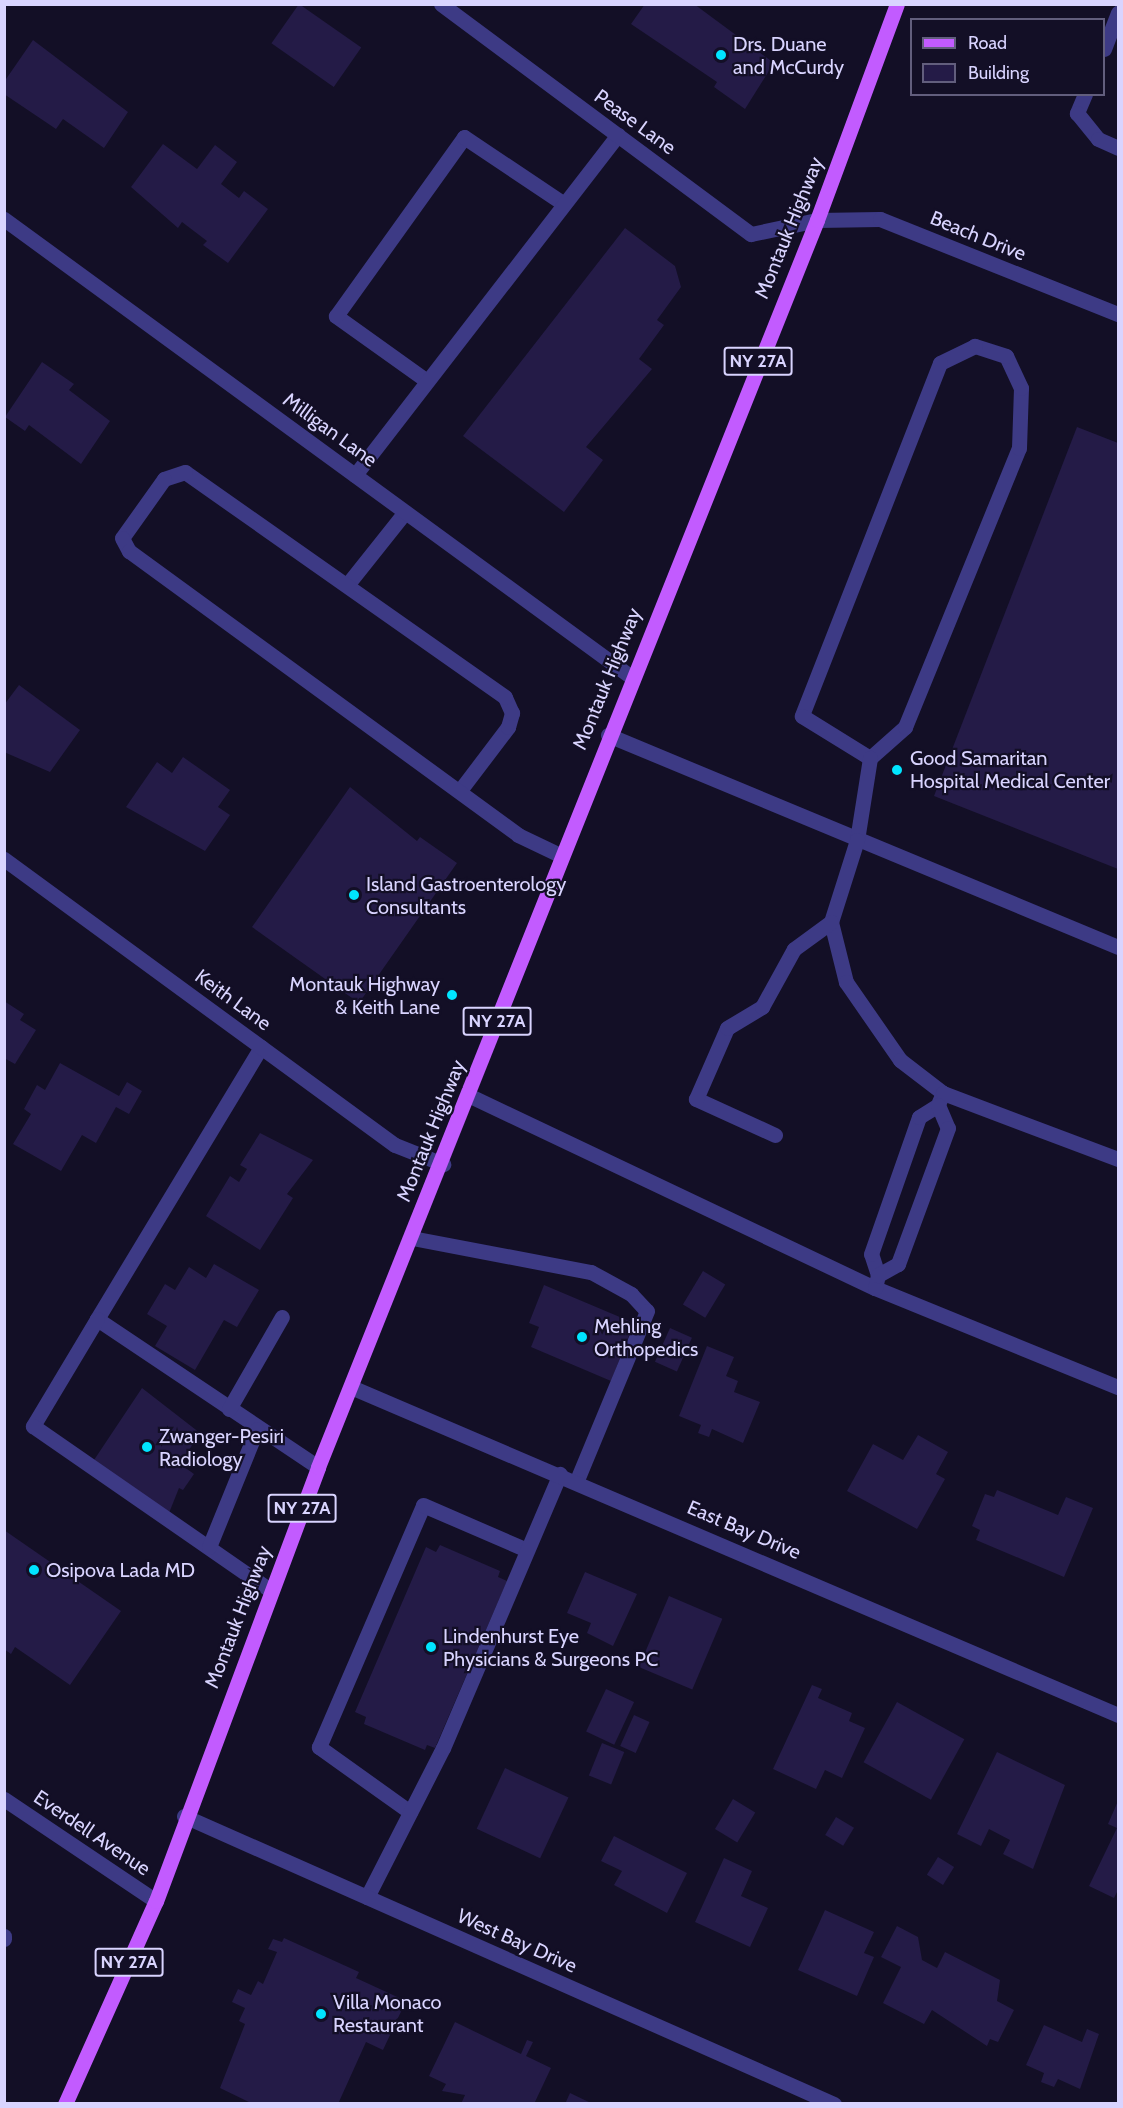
<!DOCTYPE html>
<style>
body{margin:0}
#map{position:relative;width:1123px;height:2108px;overflow:hidden;background:#130f26;font-family:Cabin,sans-serif}
div>[style]{position:absolute}
[style*='--x']{left:calc(var(--x)*1px);top:calc(var(--y)*1px);width:calc(var(--w)*1px);rotate:calc(var(--a)*1deg)}
.building>*{inset:0;background:#241b47;transform-origin:0 0}
.service>*{height:15px;margin:-7.5px;padding:0 7.5px;transform-origin:7.5px;border-radius:7.5px;background:#3d3a85}
.minor>*{height:15px;margin:-7.5px;padding:0 7.5px;transform-origin:7.5px;border-radius:7.5px;background:#3d3a85}
.primary>*{height:15px;margin:-7.5px;padding:0 7.5px;transform-origin:7.5px;border-radius:7.5px;background:#c25bff}
.dots>*{width:16px;height:16px;translate:-50% -50%;box-sizing:border-box;border:3px solid #130f26;border-radius:50%}
span{translate:-50% -50%;white-space:nowrap;text-align:center;line-height:1.15;-webkit-text-stroke:4.5px #130f26;paint-order:stroke}
.shield-label span{padding:2px 4px;background:#130f26;border:2px solid;border-radius:4px;-webkit-text-stroke-width:0}
.shield-label{font-size:18px;color:#d9d4ff;font-weight:700}
.poi-label{font-size:20px;color:#d9d4ff}
.left{translate:0 -50%;text-align:left}
.right{translate:-100% -50%;text-align:right}
.street-label{font-size:20px;color:#d9d4ff}
.frame{position:absolute;inset:0;border:6px solid #d9d4ff;pointer-events:none}
.legend{position:absolute;left:910px;top:18px;width:195px;height:78px;box-sizing:border-box;background:#130f26;border:2px solid #625e7d;margin:0;padding:8px 10px;list-style:none;font-size:18px;color:#d9d4ff}
.legend li{display:flex;align-items:center;gap:12px;height:30px}
.legend b{width:30px;border:2px solid #625e7d}
</style>
<div id="map">
<div class="building">
<div style="left:299px;top:4px;width:76px;height:48px;rotate:35deg"></div>
<div style="clip-path:polygon(645px 4px,694px 4px,774px 63px,745px 109px,714px 87px,717px 82px,631px 24px)"></div>
<div style="clip-path:polygon(33px 40px,128px 112px,104px 148px,63px 119px,56px 129px,4px 94px,4px 82px)"></div>
<div style="clip-path:polygon(163px 144px,197px 169px,215px 145px,237px 162px,221px 184px,239px 198px,244px 191px,268px 209px,228px 263px,203px 245px,207px 241px,182px 222px,178px 228px,131px 187px)"></div>
<div style="clip-path:polygon(625px 228px,675px 266px,681px 287px,657px 320px,664px 325px,639px 359px,652px 369px,586px 447px,603px 460px,564px 512px,463px 436px)"></div>
<div style="clip-path:polygon(42px 362px,74px 384px,69px 390px,110px 421px,81px 464px,29px 425px,25px 431px,5px 417px)"></div>
<div style="clip-path:polygon(1077px 427px,1118px 443px,1118px 869px,934px 796px)"></div>
<div style="clip-path:polygon(19px 685px,80px 730px,50px 772px,4px 752px,4px 705px)"></div>
<div style="clip-path:polygon(183px 757px,230px 790px,218px 807px,230px 815px,205px 851px,126px 807px,157px 762px,172px 773px)"></div>
<div style="clip-path:polygon(350px 787px,417px 841px,420px 837px,457px 863px,359px 1003px,252px 927px)"></div>
<div style="clip-path:polygon(4px 1001px,24px 1014px,20px 1020px,36px 1030px,15px 1064px,4px 1058px)"></div>
<div style="clip-path:polygon(60px 1063px,119px 1096px,127px 1082px,142px 1091px,129px 1114px,116px 1107px,96px 1143px,82px 1135px,61px 1171px,13px 1144px,31px 1114px,24px 1109px,37px 1085px,45px 1090px)"></div>
<div style="clip-path:polygon(260px 1133px,313px 1160px,287px 1194px,293px 1198px,260px 1250px,206px 1216px,230px 1176px,239px 1182px,247px 1169px,240px 1165px)"></div>
<div style="clip-path:polygon(214px 1264px,259px 1290px,237px 1327px,224px 1320px,195px 1370px,155px 1346px,167px 1326px,147px 1314px,165px 1284px,175px 1290px,189px 1267px,206px 1278px)"></div>
<div style="left:703px;top:1271px;width:26px;height:39px;rotate:31deg"></div>
<div style="clip-path:polygon(544px 1285px,634px 1323px,611px 1381px,531px 1347px,539px 1327px,529px 1323px)"></div>
<div style="left:670px;top:1328px;width:24px;height:37px;rotate:24deg"></div>
<div style="clip-path:polygon(707px 1346px,734px 1357px,726px 1376px,738px 1381px,734px 1392px,760px 1402px,743px 1443px,712px 1429px,709px 1437px,698px 1433px,701px 1425px,679px 1416px)"></div>
<div style="clip-path:polygon(142px 1388px,200px 1433px,180px 1464px,194px 1474px,183px 1490px,179px 1488px,169px 1513px,94px 1460px)"></div>
<div style="clip-path:polygon(918px 1435px,948px 1452px,936px 1474px,945px 1479px,917px 1529px,847px 1491px,873px 1444px,903px 1460px)"></div>
<div style="clip-path:polygon(997px 1490px,1058px 1515px,1066px 1497px,1093px 1508px,1064px 1577px,976px 1540px,980px 1530px,972px 1526px,985px 1494px,994px 1497px)"></div>
<div style="clip-path:polygon(4px 1530px,121px 1611px,70px 1685px,15px 1647px,11px 1654px,4px 1649px)"></div>
<div style="clip-path:polygon(440px 1545px,500px 1571px,498px 1577px,507px 1581px,435px 1748px,427px 1745px,425px 1750px,364px 1724px,366px 1717px,355px 1712px,426px 1547px,436px 1552px)"></div>
<div style="clip-path:polygon(585px 1572px,637px 1594px,613px 1646px,587px 1633px,591px 1623px,567px 1613px)"></div>
<div style="left:669px;top:1596px;width:58px;height:77px;rotate:23deg"></div>
<div style="clip-path:polygon(812px 1685px,822px 1689px,818px 1698px,852px 1713px,849px 1721px,865px 1728px,842px 1778px,825px 1770px,816px 1789px,773px 1769px)"></div>
<div style="left:606px;top:1689px;width:31px;height:47px;rotate:25deg"></div>
<div style="left:897px;top:1702px;width:77px;height:69px;rotate:29deg"></div>
<div style="left:634px;top:1715px;width:17px;height:34px;rotate:24deg"></div>
<div style="left:602px;top:1743px;width:24px;height:35px;rotate:22deg"></div>
<div style="clip-path:polygon(997px 1752px,1065px 1785px,1033px 1869px,1003px 1854px,1010px 1840px,989px 1829px,981px 1846px,957px 1834px)"></div>
<div style="left:505px;top:1768px;width:70px;height:67px;rotate:25deg"></div>
<div style="left:733px;top:1799px;width:26px;height:35px;rotate:31deg"></div>
<div style="clip-path:polygon(1118px 1801px,1118px 1890px,1114px 1898px,1089px 1886px,1117px 1828px,1108px 1824px)"></div>
<div style="left:836px;top:1817px;width:21px;height:21px;rotate:31deg"></div>
<div style="clip-path:polygon(614px 1836px,687px 1873px,667px 1913px,614px 1885px,622px 1871px,601px 1861px)"></div>
<div style="left:938px;top:1857px;width:19px;height:21px;rotate:32deg"></div>
<div style="clip-path:polygon(724px 1858px,752px 1871px,741px 1896px,768px 1908px,750px 1947px,695px 1922px)"></div>
<div style="clip-path:polygon(825px 1910px,874px 1932px,864px 1953px,874px 1957px,857px 1996px,798px 1970px)"></div>
<div style="clip-path:polygon(897px 1926px,918px 1937px,922px 1960px,937px 1968px,945px 1952px,1000px 1980px,997px 2001px,1014px 2010px,998px 2042px,990px 2039px,987px 2046px,932px 2010px,924px 2024px,883px 2003px,901px 1967px,881px 1957px)"></div>
<div style="clip-path:polygon(284px 1938px,359px 1972px,356px 1978px,406px 2001px,383px 2050px,366px 2042px,338px 2104px,253px 2104px,220px 2088px,245px 2024px,239px 2021px,245px 2008px,232px 2002px,238px 1989px,251px 1995px,258px 1981px,263px 1984px,277px 1952px,268px 1949px,273px 1939px,282px 1942px)"></div>
<div style="clip-path:polygon(455px 2022px,521px 2054px,527px 2040px,533px 2042px,526px 2056px,551px 2068px,534px 2104px,461px 2104px,465px 2095px,442px 2091px,446px 2084px,429px 2076px)"></div>
<div style="clip-path:polygon(1044px 2025px,1082px 2042px,1087px 2029px,1099px 2034px,1080px 2089px,1058px 2079px,1054px 2087px,1041px 2082px,1044px 2073px,1026px 2065px)"></div>
<div style="clip-path:polygon(570px 2093px,593px 2104px,565px 2104px)"></div>
</div>
<div class="service">
<div style="--x:1104;--y:49;--w:39;--a:-69"></div>
<div style="--x:1085;--y:94;--w:21;--a:113"></div>
<div style="--x:1077;--y:113;--w:33;--a:51"></div>
<div style="--x:1098;--y:139;--w:22;--a:24"></div>
<div style="--x:427;--y:381;--w:112;--a:-144.5"></div>
<div style="--x:336;--y:316;--w:220;--a:-54.4"></div>
<div style="--x:464;--y:137;--w:120;--a:33.8"></div>
<div style="--x:355;--y:475;--w:430;--a:-52.3"></div>
<div style="--x:347;--y:585;--w:93;--a:-51.5"></div>
<div style="--x:608;--y:735;--w:552;--a:22.57"></div>
<div style="--x:870;--y:758;--w:47;--a:-41.5"></div>
<div style="--x:905;--y:727;--w:301;--a:-67.8"></div>
<div style="--x:1019;--y:448;--w:60;--a:-88.1"></div>
<div style="--x:1021;--y:388;--w:35;--a:-115"></div>
<div style="--x:1006;--y:356;--w:33;--a:-162"></div>
<div style="--x:975;--y:346;--w:39;--a:154"></div>
<div style="--x:940;--y:363;--w:379;--a:111.4"></div>
<div style="--x:802;--y:716;--w:80;--a:31.7"></div>
<div style="--x:870;--y:758;--w:83;--a:99"></div>
<div style="--x:857;--y:840;--w:86;--a:107.6"></div>
<div style="--x:831;--y:922;--w:62;--a:76"></div>
<div style="--x:846;--y:982;--w:95;--a:55.3"></div>
<div style="--x:900;--y:1060;--w:54;--a:37.5"></div>
<div style="--x:461;--y:789;--w:78;--a:-52.8"></div>
<div style="--x:508;--y:727;--w:15;--a:-74"></div>
<div style="--x:512;--y:713;--w:17;--a:-114"></div>
<div style="--x:505;--y:697;--w:391;--a:-144.9"></div>
<div style="--x:185;--y:472;--w:22;--a:162"></div>
<div style="--x:164;--y:479;--w:72;--a:125.4"></div>
<div style="--x:122;--y:538;--w:15;--a:62"></div>
<div style="--x:129;--y:551;--w:482;--a:36.1"></div>
<div style="--x:518;--y:835;--w:47;--a:25.5"></div>
<div style="--x:261;--y:1047;--w:318;--a:121.1"></div>
<div style="--x:97;--y:1319;--w:266;--a:33.8"></div>
<div style="--x:468;--y:1095;--w:450;--a:25.4"></div>
<div style="--x:875;--y:1288;--w:262;--a:22.2"></div>
<div style="--x:939;--y:1102;--w:10;--a:-66"></div>
<div style="--x:943;--y:1093;--w:187;--a:20.7"></div>
<div style="--x:775;--y:1135;--w:87;--a:-155.5"></div>
<div style="--x:696;--y:1099;--w:77;--a:-66.4"></div>
<div style="--x:727;--y:1028;--w:41;--a:-31"></div>
<div style="--x:762;--y:1007;--w:66;--a:-61.1"></div>
<div style="--x:794;--y:949;--w:46;--a:-36.1"></div>
<div style="--x:412;--y:1238;--w:182;--a:10.8"></div>
<div style="--x:591;--y:1272;--w:46;--a:28.8"></div>
<div style="--x:631;--y:1294;--w:23;--a:47"></div>
<div style="--x:647;--y:1311;--w:185;--a:112.5"></div>
<div style="--x:875;--y:1288;--w:13;--a:-77"></div>
<div style="--x:878;--y:1275;--w:22;--a:-108"></div>
<div style="--x:871;--y:1254;--w:145;--a:-70.7"></div>
<div style="--x:919;--y:1117;--w:22;--a:-32"></div>
<div style="--x:938;--y:1105;--w:25;--a:67"></div>
<div style="--x:948;--y:1128;--w:145;--a:110.2"></div>
<div style="--x:898;--y:1264;--w:23;--a:151"></div>
<div style="--x:97;--y:1319;--w:125;--a:120.9"></div>
<div style="--x:33;--y:1426;--w:288;--a:34.7"></div>
<div style="--x:229;--y:1409;--w:106;--a:-60.1"></div>
<div style="--x:209;--y:1547;--w:127;--a:-67.9"></div>
<div style="--x:410;--y:1812;--w:112;--a:-144.5"></div>
<div style="--x:319;--y:1747;--w:263;--a:-66.7"></div>
<div style="--x:423;--y:1505;--w:113;--a:23.4"></div>
<div style="--x:367;--y:1897;--w:167;--a:-63"></div>
<div style="--x:443;--y:1748;--w:298;--a:-66.9"></div>
<div style="--x:4;--y:1936;--w:3;--a:90"></div>
</div>
<div class="minor">
<div style="--x:441;--y:4;--w:386;--a:36.6"></div>
<div style="--x:751;--y:234;--w:67;--a:-12"></div>
<div style="--x:817;--y:220;--w:63;--a:-0.9"></div>
<div style="--x:880;--y:219;--w:256;--a:21.8"></div>
<div style="--x:4;--y:219;--w:775;--a:36.13"></div>
<div style="--x:4;--y:859;--w:484;--a:36.2"></div>
<div style="--x:395;--y:1145;--w:52;--a:21.6"></div>
<div style="--x:351;--y:1387;--w:834;--a:23.15"></div>
<div style="--x:4;--y:1799;--w:183;--a:33.9"></div>
<div style="--x:184;--y:1816;--w:711;--a:23.9"></div>
</div>
<div class="primary">
<div style="--x:65;--y:2104;--w:222;--a:-65.9"></div>
<div style="--x:156;--y:1901;--w:463;--a:-69.5"></div>
<div style="--x:318;--y:1467;--w:1343;--a:-68.19"></div>
<div style="--x:817;--y:220;--w:230;--a:-69.7"></div>
</div>
<div class="dots">
<div style="left:721px;top:55px;background:#00e5ff"></div>
<div style="left:897px;top:770px;background:#00e5ff"></div>
<div style="left:354px;top:895px;background:#00e5ff"></div>
<div style="left:452px;top:995px;background:#00e5ff"></div>
<div style="left:582px;top:1337px;background:#00e5ff"></div>
<div style="left:147px;top:1447px;background:#00e5ff"></div>
<div style="left:34px;top:1570px;background:#00e5ff"></div>
<div style="left:431px;top:1647px;background:#00e5ff"></div>
<div style="left:321px;top:2014px;background:#00e5ff"></div>
</div>
<div class="shield-label">
<span style="left:758px;top:361px">NY 27A</span>
<span style="left:497px;top:1021px">NY 27A</span>
<span style="left:302px;top:1508px">NY 27A</span>
<span style="left:129px;top:1962px">NY 27A</span>
</div>
<div class="poi-label">
<span class="left" style="left:733px;top:56px">Drs. Duane<br>and McCurdy</span>
<span class="left" style="left:910px;top:770px">Good Samaritan<br>Hospital Medical Center</span>
<span class="left" style="left:366px;top:896px">Island Gastroenterology<br>Consultants</span>
<span class="right" style="left:440px;top:996px">Montauk Highway<br>&amp; Keith Lane</span>
<span class="left" style="left:594px;top:1338px">Mehling<br>Orthopedics</span>
<span class="left" style="left:159px;top:1448px">Zwanger-Pesiri<br>Radiology</span>
<span class="left" style="left:46px;top:1570px">Osipova Lada MD</span>
<span class="left" style="left:443px;top:1648px">Lindenhurst Eye<br>Physicians &amp; Surgeons PC</span>
<span class="left" style="left:333px;top:2014px">Villa Monaco<br>Restaurant</span>
</div>
<div class="street-label">
<span style="left:635px;top:122px;rotate:36deg">Pease Lane</span>
<span style="left:789px;top:228px;rotate:-68deg">Montauk Highway</span>
<span style="left:978px;top:236px;rotate:22deg">Beach Drive</span>
<span style="left:330px;top:430px;rotate:36deg">Milligan Lane</span>
<span style="left:607px;top:679px;rotate:-68deg">Montauk Highway</span>
<span style="left:233px;top:1000px;rotate:36deg">Keith Lane</span>
<span style="left:431px;top:1131px;rotate:-68deg">Montauk Highway</span>
<span style="left:744px;top:1530px;rotate:23deg">East Bay Drive</span>
<span style="left:238px;top:1617px;rotate:-69deg">Montauk Highway</span>
<span style="left:92px;top:1833px;rotate:34deg">Everdell Avenue</span>
<span style="left:517px;top:1941px;rotate:24deg">West Bay Drive</span>
</div>
<div class="frame"></div>
<ul class="legend">
<li><b style="height:8px;background:#c25bff"></b>Road</li>
<li><b style="height:16px;background:#241b47"></b>Building</li>
</ul>
</div>
